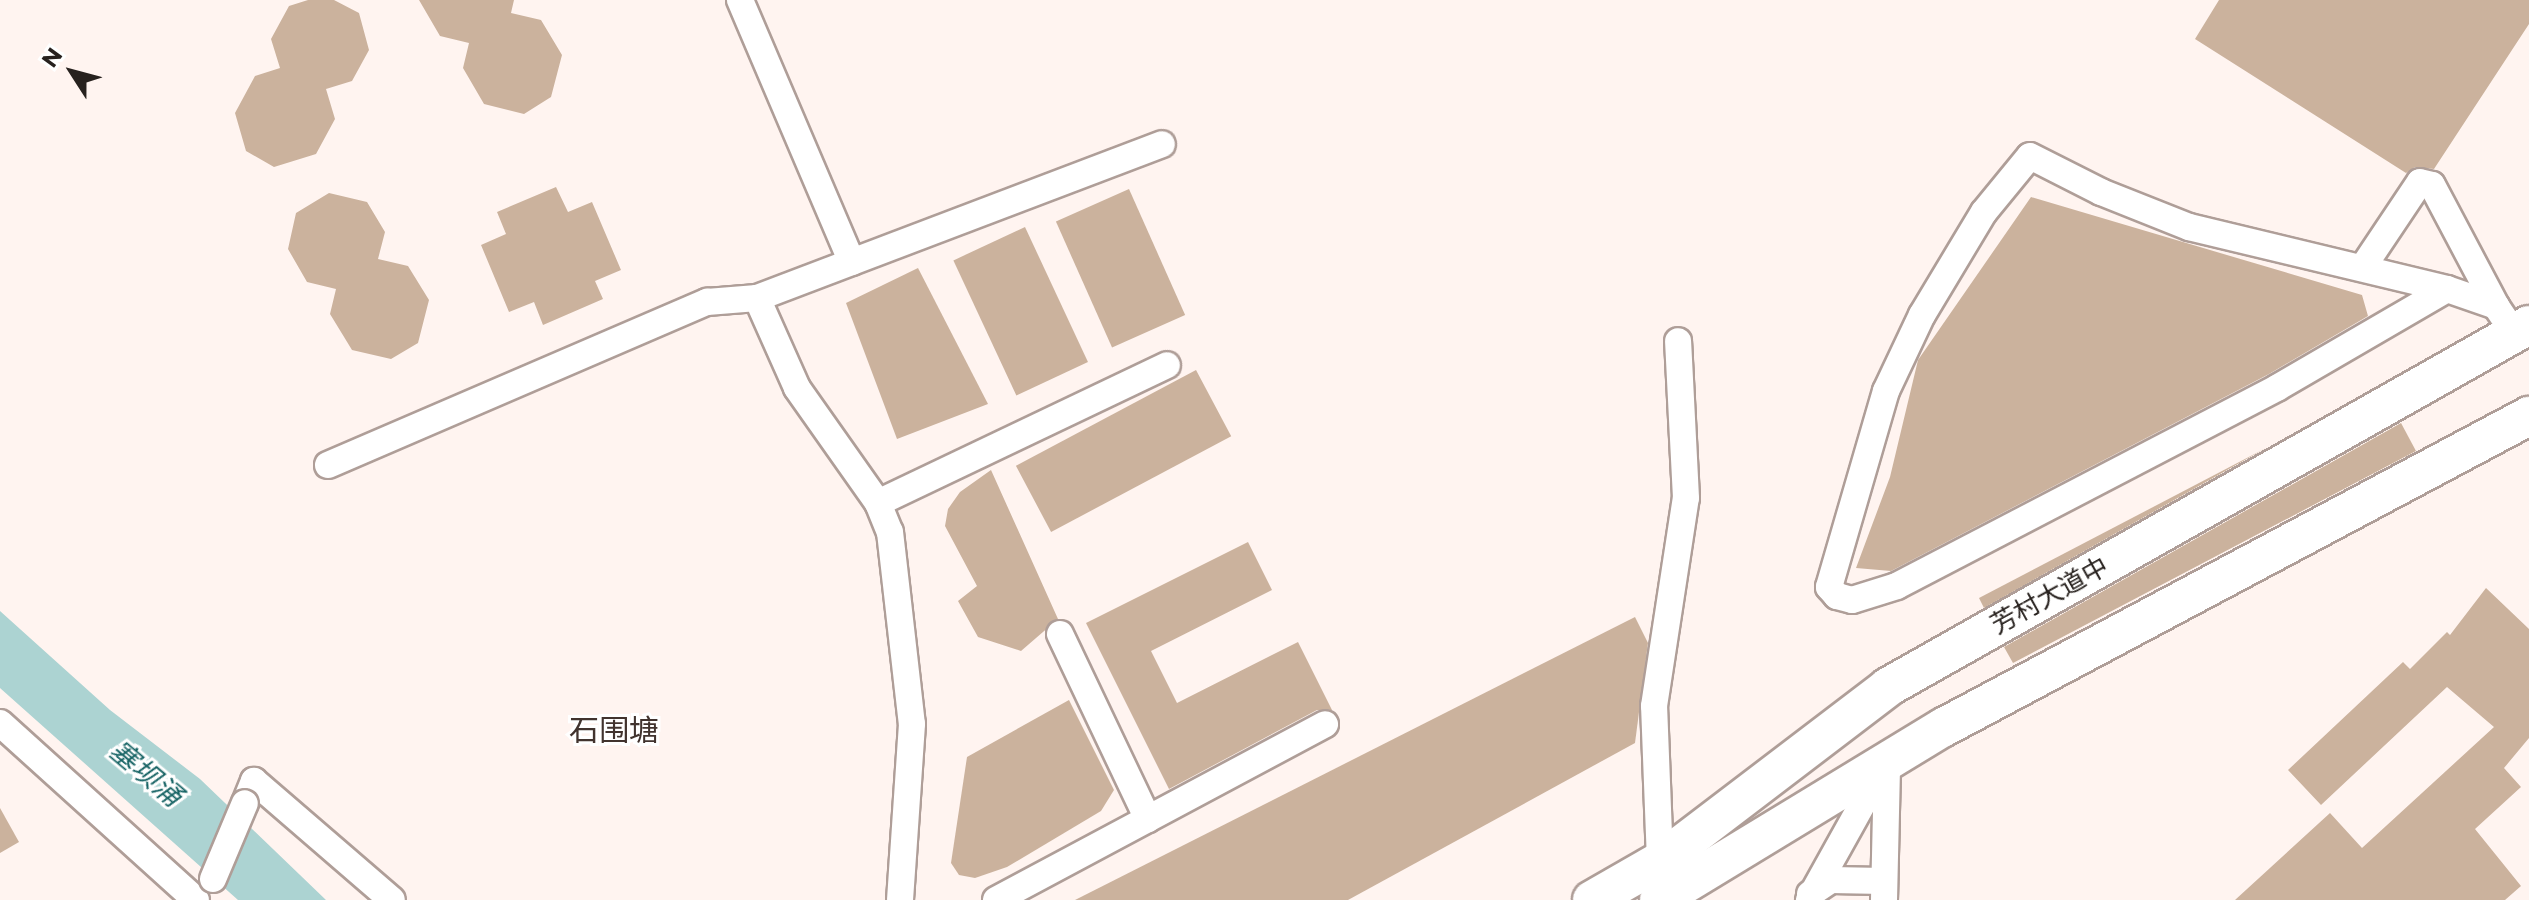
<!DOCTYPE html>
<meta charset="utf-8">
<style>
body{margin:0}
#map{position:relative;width:2529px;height:900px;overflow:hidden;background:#fff4f0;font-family:Montserrat,"Noto Sans SC",sans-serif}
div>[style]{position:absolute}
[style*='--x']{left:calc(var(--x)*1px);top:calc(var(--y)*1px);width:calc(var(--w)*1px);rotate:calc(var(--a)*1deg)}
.water>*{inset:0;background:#acd3d2}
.building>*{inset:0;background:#cbb29d;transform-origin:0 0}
.roads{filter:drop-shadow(2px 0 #af9e98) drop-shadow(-2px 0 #af9e98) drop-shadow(0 2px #af9e98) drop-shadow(0 -2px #af9e98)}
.minor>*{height:26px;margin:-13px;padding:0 13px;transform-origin:13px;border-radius:13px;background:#fff}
.highway>*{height:38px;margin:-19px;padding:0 19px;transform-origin:19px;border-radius:19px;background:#fff}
.bridges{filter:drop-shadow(2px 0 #af9e98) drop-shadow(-2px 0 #af9e98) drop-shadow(0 2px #af9e98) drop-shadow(0 -2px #af9e98)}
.minor-bridge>*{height:26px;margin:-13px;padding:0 13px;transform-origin:13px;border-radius:13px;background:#fff}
span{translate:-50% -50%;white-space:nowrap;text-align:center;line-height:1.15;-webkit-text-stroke:6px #fff;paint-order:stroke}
.street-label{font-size:26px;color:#27211e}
.water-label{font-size:28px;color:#166364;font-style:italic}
.quarter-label{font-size:30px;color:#41332e}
.north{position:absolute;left:32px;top:32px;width:80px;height:80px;-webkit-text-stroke:6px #fff;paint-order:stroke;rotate:306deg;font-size:22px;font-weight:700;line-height:32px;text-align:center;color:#27211e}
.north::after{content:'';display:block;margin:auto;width:28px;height:36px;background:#27211e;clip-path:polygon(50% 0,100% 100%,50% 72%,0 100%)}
</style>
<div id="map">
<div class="water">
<div style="clip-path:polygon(0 611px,110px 710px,200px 779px,326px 900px,238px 900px,0 688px)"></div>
</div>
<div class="building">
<div style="clip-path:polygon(308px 0,334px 0,359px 13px,369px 50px,352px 81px,326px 89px,335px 119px,316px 154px,274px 167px,246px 151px,235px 113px,255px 76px,280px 68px,271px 39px,289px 6px)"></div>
<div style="clip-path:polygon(419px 0,514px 0,511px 13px,541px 20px,562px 55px,551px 97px,524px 114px,484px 104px,463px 68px,469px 43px,440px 36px)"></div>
<div style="clip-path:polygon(2219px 0,2529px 0,2529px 24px,2434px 169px,2415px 167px,2406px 173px,2195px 39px)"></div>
<div style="clip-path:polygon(556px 187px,568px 212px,592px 202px,621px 270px,595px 281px,603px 299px,543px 325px,534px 302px,509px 312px,481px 245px,506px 234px,497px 212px)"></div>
<div style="left:1129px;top:189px;width:138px;height:80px;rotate:66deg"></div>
<div style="clip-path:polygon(329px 193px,367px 202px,385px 232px,378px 259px,408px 266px,429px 300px,418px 343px,391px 359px,352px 350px,330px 314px,336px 289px,307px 282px,288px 249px,296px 213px)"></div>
<div style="clip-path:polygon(2031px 197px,2362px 295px,2368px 316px,2269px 374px,1891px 571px,1856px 568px,1890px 477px,1918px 360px)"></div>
<div style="left:1025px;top:227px;width:149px;height:79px;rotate:65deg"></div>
<div style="clip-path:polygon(918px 268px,988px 404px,897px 439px,846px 303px)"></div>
<div style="left:1196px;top:370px;width:75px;height:204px;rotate:62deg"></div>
<div style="clip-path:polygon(2401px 423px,2416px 451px,2013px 663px,2004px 647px)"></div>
<div style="clip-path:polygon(2266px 448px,1984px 608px,1979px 598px)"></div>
<div style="clip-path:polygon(991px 470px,1058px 619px,1021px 651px,978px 637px,958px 601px,977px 586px,945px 526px,948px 509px,960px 492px)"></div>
<div style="clip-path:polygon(1248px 542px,1272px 590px,1151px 651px,1177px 703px,1298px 642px,1332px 710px,1317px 710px,1169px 789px,1086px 623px)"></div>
<div style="clip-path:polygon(2486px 588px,2529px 629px,2529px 738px,2504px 768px,2521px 787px,2475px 829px,2521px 886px,2505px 900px,2235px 900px,2330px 813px,2362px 848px,2494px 727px,2447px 687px,2321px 805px,2288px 770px,2403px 662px,2410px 669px,2447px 632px,2450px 635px)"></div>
<div style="clip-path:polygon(1635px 617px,1648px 643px,1635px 743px,1348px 900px,1075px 900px)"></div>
<div style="clip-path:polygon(1069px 700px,1114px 790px,1101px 811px,1007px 867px,975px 878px,959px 875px,951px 863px,967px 757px)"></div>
<div style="clip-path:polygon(0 808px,19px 842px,0 853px)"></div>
</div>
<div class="roads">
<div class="minor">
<div style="--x:740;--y:0;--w:285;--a:66.9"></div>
<div style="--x:2363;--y:267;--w:102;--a:-56.2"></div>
<div style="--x:2420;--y:182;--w:12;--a:14"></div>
<div style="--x:2432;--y:185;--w:137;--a:62.1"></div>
<div style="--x:2447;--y:289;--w:197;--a:149.8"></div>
<div style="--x:2277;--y:388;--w:428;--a:152.5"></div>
<div style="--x:1897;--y:586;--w:47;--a:162.7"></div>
<div style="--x:1852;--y:600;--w:16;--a:-165"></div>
<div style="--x:1837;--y:596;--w:12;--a:-132"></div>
<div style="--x:1829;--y:587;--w:204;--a:-73.8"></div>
<div style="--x:1886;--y:391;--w:84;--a:-64.7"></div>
<div style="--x:1922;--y:315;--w:120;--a:-59"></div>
<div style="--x:1984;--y:212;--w:72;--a:-50.6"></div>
<div style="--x:2030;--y:156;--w:80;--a:26.9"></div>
<div style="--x:2101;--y:192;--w:95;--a:21.7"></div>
<div style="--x:2189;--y:227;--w:265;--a:13.5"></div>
<div style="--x:2447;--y:289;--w:52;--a:19.1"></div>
<div style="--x:2496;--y:306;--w:34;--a:56"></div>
<div style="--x:757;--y:298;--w:98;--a:66"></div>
<div style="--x:797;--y:388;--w:141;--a:54.8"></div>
<div style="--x:878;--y:503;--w:31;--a:68"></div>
<div style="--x:890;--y:532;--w:193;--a:83.5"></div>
<div style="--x:912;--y:724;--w:176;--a:93.9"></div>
<div style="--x:328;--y:465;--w:413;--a:-23.3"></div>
<div style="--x:707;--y:302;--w:50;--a:-4.6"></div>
<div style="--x:757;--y:298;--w:433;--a:-20.8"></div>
<div style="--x:878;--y:503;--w:320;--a:-25.5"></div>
<div style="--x:1060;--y:634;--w:205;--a:64.6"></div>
<div style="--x:0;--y:723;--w:264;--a:42.1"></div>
<div style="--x:245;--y:803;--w:24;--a:-68"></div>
<div style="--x:254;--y:781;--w:182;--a:40.8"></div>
<div style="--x:1660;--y:861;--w:155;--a:-92.2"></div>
<div style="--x:1654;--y:706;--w:210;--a:-81.3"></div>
<div style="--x:1686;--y:498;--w:157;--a:-92.9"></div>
<div style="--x:1810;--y:894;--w:25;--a:-34"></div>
<div style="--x:1831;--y:880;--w:53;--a:1.1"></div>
<div style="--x:996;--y:900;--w:373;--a:-28.1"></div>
<div style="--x:1809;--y:900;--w:152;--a:-60.9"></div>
<div style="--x:1884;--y:900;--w:133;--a:-88.7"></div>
</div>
<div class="highway">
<div style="--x:1592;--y:900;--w:78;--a:-29.8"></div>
<div style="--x:1660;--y:861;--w:287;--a:-37.3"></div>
<div style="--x:1888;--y:687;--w:736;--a:-29.46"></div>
<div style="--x:1659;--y:900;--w:333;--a:-31.3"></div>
<div style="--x:1944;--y:727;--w:663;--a:-28"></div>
</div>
</div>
<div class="bridges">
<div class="minor-bridge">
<div style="--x:213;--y:879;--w:82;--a:-67.2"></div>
</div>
</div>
<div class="street-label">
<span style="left:2050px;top:596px;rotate:-29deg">芳村大道中</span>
</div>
<div class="water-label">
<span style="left:146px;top:773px;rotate:40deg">塞坝涌</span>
</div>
<div class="quarter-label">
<span style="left:614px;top:731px">石围塘</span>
</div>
<div class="north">N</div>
</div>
